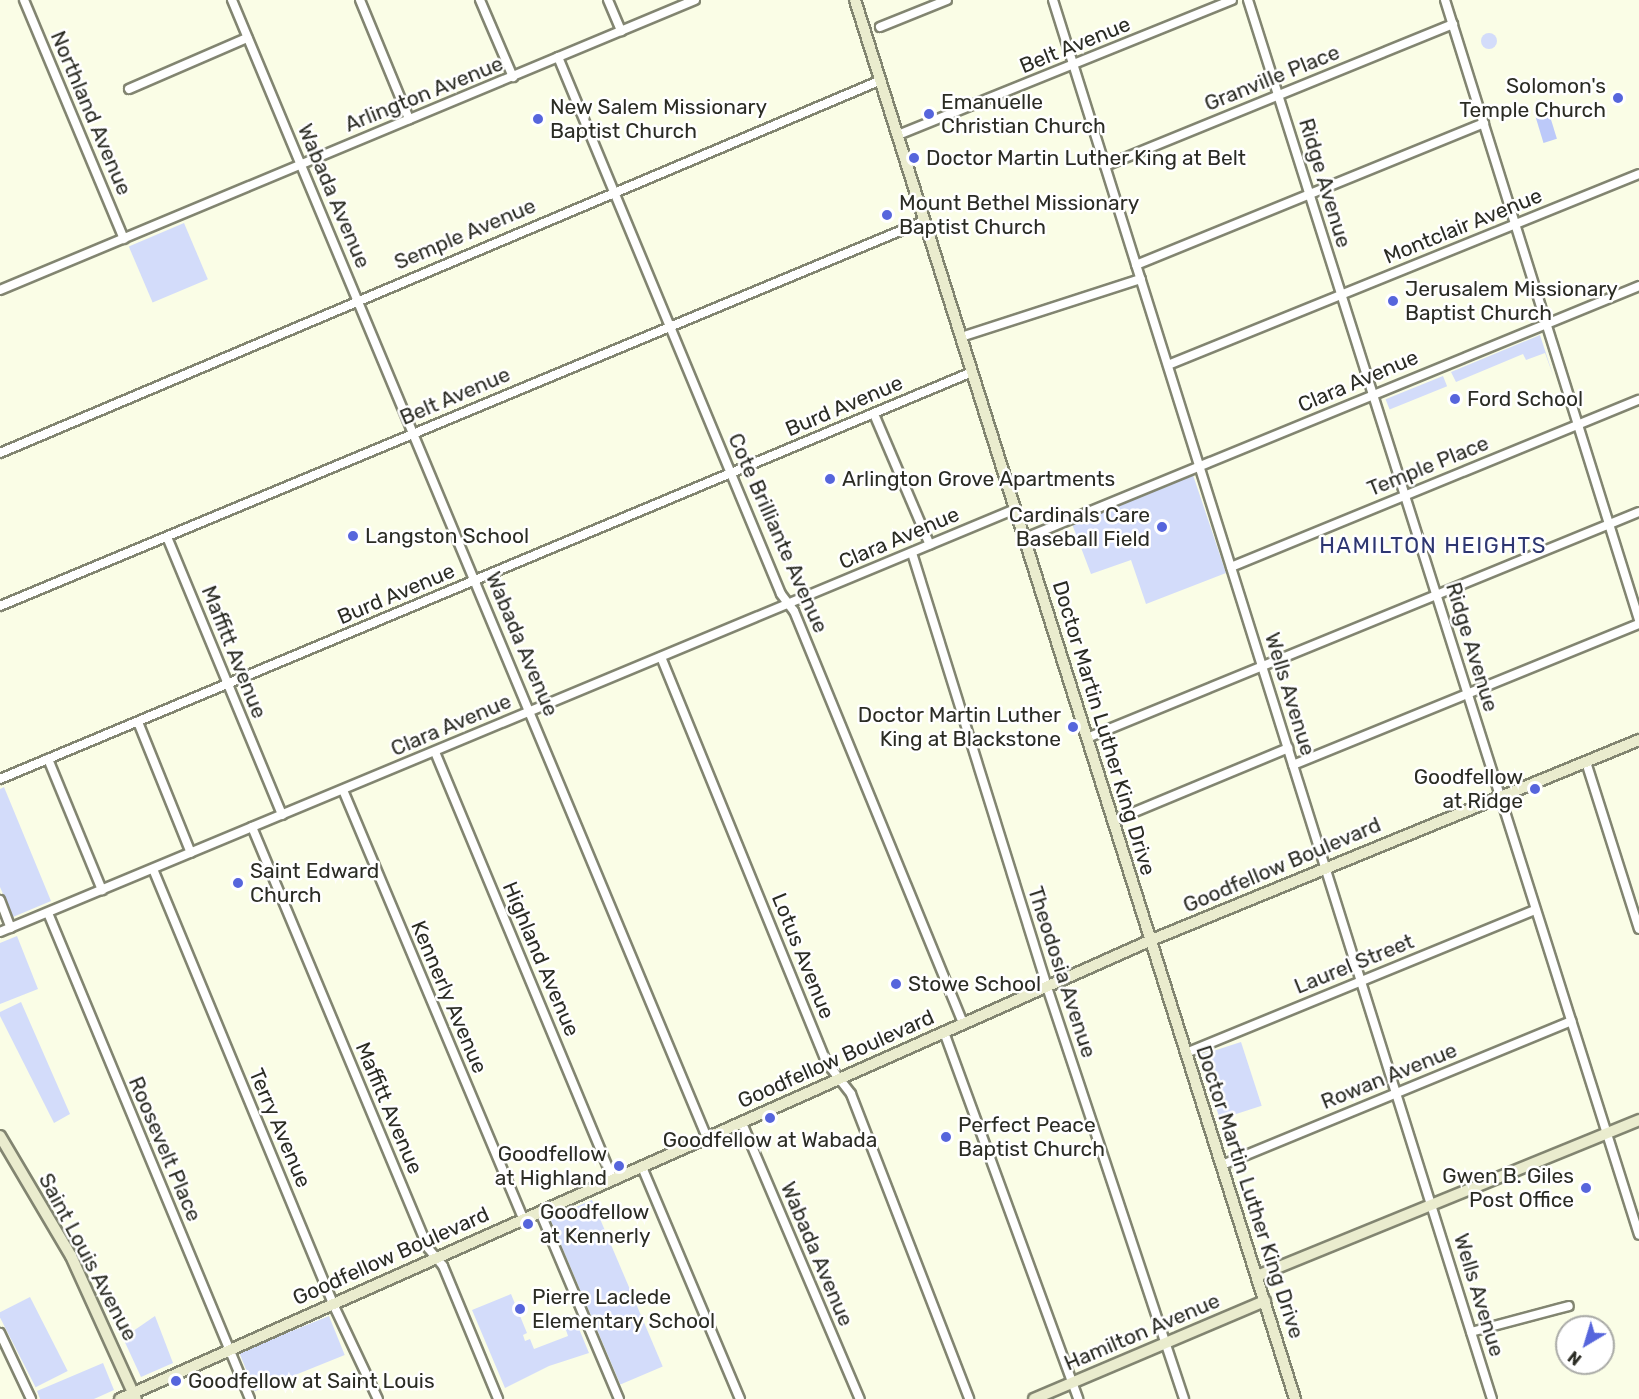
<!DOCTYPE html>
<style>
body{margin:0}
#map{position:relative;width:1639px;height:1399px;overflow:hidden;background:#fafde6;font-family:Rubik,sans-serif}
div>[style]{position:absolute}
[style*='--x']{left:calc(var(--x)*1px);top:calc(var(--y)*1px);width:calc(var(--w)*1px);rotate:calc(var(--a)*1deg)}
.green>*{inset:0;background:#d3dcfa;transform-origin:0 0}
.round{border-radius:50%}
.water>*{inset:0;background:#bcc9f9;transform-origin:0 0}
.roads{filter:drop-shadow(2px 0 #828571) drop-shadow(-2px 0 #828571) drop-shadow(0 2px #828571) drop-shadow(0 -2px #828571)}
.street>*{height:8px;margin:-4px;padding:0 4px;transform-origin:4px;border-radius:4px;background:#fff}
.secondary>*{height:10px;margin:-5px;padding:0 5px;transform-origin:5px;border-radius:5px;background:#eaecce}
.dots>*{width:16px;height:16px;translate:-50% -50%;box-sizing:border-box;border:3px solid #fff;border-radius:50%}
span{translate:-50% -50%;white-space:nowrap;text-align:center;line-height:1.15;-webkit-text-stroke:5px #fff;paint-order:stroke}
.street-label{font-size:21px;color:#2b2c24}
.poi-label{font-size:21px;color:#2b2c24}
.right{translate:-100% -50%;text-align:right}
.left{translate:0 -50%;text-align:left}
.neighbourhood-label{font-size:22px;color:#2e3771;letter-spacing:1.5px}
.north{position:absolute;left:1555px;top:1315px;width:60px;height:60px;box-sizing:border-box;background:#fff;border:2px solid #aaaba7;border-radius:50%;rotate:218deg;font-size:16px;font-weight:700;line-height:24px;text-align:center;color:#2b2c24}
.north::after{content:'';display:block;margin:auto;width:21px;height:27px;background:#5665dc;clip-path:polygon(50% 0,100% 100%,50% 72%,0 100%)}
</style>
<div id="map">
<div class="green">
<div class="round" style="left:1481px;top:33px;width:16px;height:16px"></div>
<div style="left:184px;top:223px;width:61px;height:60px;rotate:67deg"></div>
<div style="clip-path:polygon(1540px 335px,1554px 378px,1545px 353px,1526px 360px,1523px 354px,1456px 382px,1451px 372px)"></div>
<div style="left:1443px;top:376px;width:11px;height:62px;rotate:68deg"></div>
<div style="clip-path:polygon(1193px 475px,1226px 573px,1146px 604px,1131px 560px,1091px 574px,1072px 524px)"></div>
<div style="clip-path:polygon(4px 787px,51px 901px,13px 917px,0 887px,0 789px)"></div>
<div style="clip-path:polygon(17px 936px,38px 989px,0 1004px,0 943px)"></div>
<div style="clip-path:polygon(21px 1002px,70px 1114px,54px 1123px,0 1016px,0 1012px)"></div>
<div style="left:1241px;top:1042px;width:67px;height:44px;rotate:72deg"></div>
<div style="left:592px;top:1200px;width:181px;height:46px;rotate:67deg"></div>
<div style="clip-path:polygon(511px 1294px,527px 1333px,523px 1335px,525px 1341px,530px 1339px,534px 1349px,568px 1336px,564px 1324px,575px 1319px,589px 1353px,549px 1366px,505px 1388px,472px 1310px)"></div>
<div style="left:30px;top:1297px;width:83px;height:36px;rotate:63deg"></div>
<div style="clip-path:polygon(155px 1316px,173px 1363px,141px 1377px,123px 1338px)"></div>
<div style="left:329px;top:1316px;width:42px;height:97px;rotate:68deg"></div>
<div style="clip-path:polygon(103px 1363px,114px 1390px,94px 1399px,40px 1399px,37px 1391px)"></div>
</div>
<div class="water">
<div style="left:1549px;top:113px;width:27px;height:14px;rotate:73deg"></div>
</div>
<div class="roads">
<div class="street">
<div style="--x:24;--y:0;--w:259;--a:67.3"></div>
<div style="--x:232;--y:0;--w:1233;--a:67.34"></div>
<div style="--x:360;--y:0;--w:129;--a:67.6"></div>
<div style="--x:480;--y:0;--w:84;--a:66.8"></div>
<div style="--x:608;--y:0;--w:34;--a:67"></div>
<div style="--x:1053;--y:0;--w:1466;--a:72.58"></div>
<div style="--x:1248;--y:0;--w:1295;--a:72.43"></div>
<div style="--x:1445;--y:0;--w:650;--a:72.62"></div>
<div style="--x:880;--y:27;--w:72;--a:-21.9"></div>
<div style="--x:558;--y:57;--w:581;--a:67.45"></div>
<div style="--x:781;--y:594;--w:21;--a:53"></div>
<div style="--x:794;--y:611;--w:445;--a:67.7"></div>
<div style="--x:129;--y:89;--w:129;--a:-23.4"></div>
<div style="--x:898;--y:135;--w:360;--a:-22"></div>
<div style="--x:1105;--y:166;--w:376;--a:-22.2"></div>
<div style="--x:1136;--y:265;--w:376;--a:-22.2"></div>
<div style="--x:0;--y:290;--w:753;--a:-22.65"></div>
<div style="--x:961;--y:337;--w:189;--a:-17.9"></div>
<div style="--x:1168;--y:365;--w:508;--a:-22.07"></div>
<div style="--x:874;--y:414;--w:142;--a:66.9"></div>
<div style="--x:0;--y:453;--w:954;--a:-22.94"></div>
<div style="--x:167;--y:537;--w:301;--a:67.5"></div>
<div style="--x:1025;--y:538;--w:664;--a:-22.31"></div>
<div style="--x:912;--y:553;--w:455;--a:72.7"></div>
<div style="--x:1047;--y:987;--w:434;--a:71.6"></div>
<div style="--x:1231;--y:567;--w:441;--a:-22.3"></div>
<div style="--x:0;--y:606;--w:1001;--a:-22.62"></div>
<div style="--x:661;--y:657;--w:439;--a:67.8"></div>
<div style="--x:827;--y:1063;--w:39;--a:52"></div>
<div style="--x:851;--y:1094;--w:327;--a:68.8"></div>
<div style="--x:138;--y:722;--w:141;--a:68"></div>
<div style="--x:1087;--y:738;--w:596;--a:-22.27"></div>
<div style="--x:435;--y:752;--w:463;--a:67.4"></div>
<div style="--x:48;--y:759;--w:142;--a:67.6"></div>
<div style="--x:1586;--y:762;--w:175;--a:72.4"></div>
<div style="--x:1293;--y:765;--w:374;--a:-22.2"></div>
<div style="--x:0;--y:779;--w:1054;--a:-22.72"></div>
<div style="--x:343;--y:790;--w:465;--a:67.2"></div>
<div style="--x:1113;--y:821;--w:190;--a:-22.6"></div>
<div style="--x:252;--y:827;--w:456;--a:67.3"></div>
<div style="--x:428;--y:1248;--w:23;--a:50"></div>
<div style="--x:443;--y:1266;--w:144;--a:67.5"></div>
<div style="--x:153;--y:869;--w:471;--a:67.5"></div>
<div style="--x:333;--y:1304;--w:105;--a:64.7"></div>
<div style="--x:0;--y:900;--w:30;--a:69"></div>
<div style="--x:48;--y:913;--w:526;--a:67.43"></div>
<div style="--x:0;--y:932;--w:1100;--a:-22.62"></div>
<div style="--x:944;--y:1032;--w:391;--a:69.9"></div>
<div style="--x:1186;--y:1053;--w:377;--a:-22.3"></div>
<div style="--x:742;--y:1123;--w:300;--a:66.9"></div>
<div style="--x:1222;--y:1165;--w:378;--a:-22.4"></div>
<div style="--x:642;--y:1167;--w:252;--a:67.1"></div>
<div style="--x:540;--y:1212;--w:203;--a:67.1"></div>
<div style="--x:1471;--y:1332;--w:101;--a:-14.9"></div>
<div style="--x:0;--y:1333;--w:73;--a:64.8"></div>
</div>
<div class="secondary">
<div style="--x:855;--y:0;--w:1467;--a:72.54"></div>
<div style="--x:0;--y:1136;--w:139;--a:59.4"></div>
<div style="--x:71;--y:1256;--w:157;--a:65.6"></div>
<div style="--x:1257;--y:1276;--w:413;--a:-22.2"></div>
<div style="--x:120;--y:1399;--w:1126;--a:-23.99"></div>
<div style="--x:1149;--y:941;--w:530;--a:-22.3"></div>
<div style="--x:1034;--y:1399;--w:251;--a:-23"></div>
</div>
</div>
<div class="dots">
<div style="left:1618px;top:98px;background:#5665dc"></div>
<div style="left:929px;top:114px;background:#5665dc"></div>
<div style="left:538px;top:119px;background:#5665dc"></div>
<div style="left:914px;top:158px;background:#5665dc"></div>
<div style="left:887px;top:215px;background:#5665dc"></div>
<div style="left:1393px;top:301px;background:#5665dc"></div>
<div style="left:1455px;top:399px;background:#5665dc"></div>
<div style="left:830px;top:479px;background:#5665dc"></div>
<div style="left:1162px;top:527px;background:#5665dc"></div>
<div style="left:353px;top:536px;background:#5665dc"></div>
<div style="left:1073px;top:727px;background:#5665dc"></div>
<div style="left:1535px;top:789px;background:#5665dc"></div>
<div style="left:238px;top:883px;background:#5665dc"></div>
<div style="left:896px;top:984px;background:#5665dc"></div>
<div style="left:770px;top:1118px;background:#5665dc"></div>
<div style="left:946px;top:1137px;background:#5665dc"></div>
<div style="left:619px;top:1166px;background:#5665dc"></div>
<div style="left:1586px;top:1188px;background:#5665dc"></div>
<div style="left:528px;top:1224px;background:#5665dc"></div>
<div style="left:520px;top:1309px;background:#5665dc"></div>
<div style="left:176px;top:1381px;background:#5665dc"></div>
</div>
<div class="street-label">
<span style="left:1075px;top:45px;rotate:-22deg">Belt Avenue</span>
<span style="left:1272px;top:78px;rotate:-22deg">Granville Place</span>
<span style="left:424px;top:94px;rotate:-22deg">Arlington Avenue</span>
<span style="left:91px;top:113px;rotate:67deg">Northland Avenue</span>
<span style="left:1325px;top:183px;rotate:73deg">Ridge Avenue</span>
<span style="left:334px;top:196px;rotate:67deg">Wabada Avenue</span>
<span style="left:1463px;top:226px;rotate:-22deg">Montclair Avenue</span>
<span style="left:465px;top:234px;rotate:-23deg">Semple Avenue</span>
<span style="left:1358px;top:381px;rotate:-23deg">Clara Avenue</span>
<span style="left:455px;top:396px;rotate:-23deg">Belt Avenue</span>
<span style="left:844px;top:406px;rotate:-23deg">Burd Avenue</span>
<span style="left:1428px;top:466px;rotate:-22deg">Temple Place</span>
<span style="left:778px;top:533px;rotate:66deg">Cote Brilliante Avenue</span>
<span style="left:899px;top:538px;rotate:-23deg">Clara Avenue</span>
<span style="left:396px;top:594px;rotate:-23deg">Burd Avenue</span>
<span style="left:522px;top:644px;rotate:67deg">Wabada Avenue</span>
<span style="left:1472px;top:647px;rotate:73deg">Ridge Avenue</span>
<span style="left:234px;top:652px;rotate:68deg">Maffitt Avenue</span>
<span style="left:1290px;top:694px;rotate:73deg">Wells Avenue</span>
<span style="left:451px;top:725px;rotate:-23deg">Clara Avenue</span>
<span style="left:1104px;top:728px;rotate:73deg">Doctor Martin Luther King Drive</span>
<span style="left:1282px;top:865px;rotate:-23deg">Goodfellow Boulevard</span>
<span style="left:803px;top:956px;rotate:68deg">Lotus Avenue</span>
<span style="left:541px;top:959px;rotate:67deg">Highland Avenue</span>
<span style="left:1354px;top:964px;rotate:-22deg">Laurel Street</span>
<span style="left:1062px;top:972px;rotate:72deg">Theodosia Avenue</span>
<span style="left:449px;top:997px;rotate:67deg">Kennerly Avenue</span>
<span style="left:836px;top:1059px;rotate:-24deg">Goodfellow Boulevard</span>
<span style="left:1389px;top:1076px;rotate:-22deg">Rowan Avenue</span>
<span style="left:389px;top:1108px;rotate:67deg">Maffitt Avenue</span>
<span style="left:280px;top:1128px;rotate:67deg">Terry Avenue</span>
<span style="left:165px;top:1149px;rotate:67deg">Roosevelt Place</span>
<span style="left:1250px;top:1192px;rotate:72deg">Doctor Martin Luther King Drive</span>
<span style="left:817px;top:1254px;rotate:67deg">Wabada Avenue</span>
<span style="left:391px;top:1256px;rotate:-24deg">Goodfellow Boulevard</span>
<span style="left:88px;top:1257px;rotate:62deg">Saint Louis Avenue</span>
<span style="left:1479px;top:1295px;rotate:73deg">Wells Avenue</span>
<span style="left:1142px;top:1332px;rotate:-23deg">Hamilton Avenue</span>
</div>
<div class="poi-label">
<span class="right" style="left:1606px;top:98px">Solomon's<br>Temple Church</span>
<span class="left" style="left:941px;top:114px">Emanuelle<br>Christian Church</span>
<span class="left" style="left:550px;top:119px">New Salem Missionary<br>Baptist Church</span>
<span class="left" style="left:926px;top:158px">Doctor Martin Luther King at Belt</span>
<span class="left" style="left:899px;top:215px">Mount Bethel Missionary<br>Baptist Church</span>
<span class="left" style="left:1405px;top:301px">Jerusalem Missionary<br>Baptist Church</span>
<span class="left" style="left:1467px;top:399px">Ford School</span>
<span class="left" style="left:842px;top:479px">Arlington Grove Apartments</span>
<span class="right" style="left:1150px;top:527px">Cardinals Care<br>Baseball Field</span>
<span class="left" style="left:365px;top:536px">Langston School</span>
<span class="right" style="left:1061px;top:727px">Doctor Martin Luther<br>King at Blackstone</span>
<span class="right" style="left:1523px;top:789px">Goodfellow<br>at Ridge</span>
<span class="left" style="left:250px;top:883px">Saint Edward<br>Church</span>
<span class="left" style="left:908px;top:984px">Stowe School</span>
<span class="left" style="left:958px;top:1137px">Perfect Peace<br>Baptist Church</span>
<span style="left:770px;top:1140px">Goodfellow at Wabada</span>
<span class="right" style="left:607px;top:1166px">Goodfellow<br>at Highland</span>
<span class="right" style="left:1574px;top:1188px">Gwen B. Giles<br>Post Office</span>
<span class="left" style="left:540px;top:1224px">Goodfellow<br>at Kennerly</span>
<span class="left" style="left:532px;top:1309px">Pierre Laclede<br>Elementary School</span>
<span class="left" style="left:188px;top:1381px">Goodfellow at Saint Louis</span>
</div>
<div class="neighbourhood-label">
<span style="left:1433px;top:546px">HAMILTON HEIGHTS</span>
</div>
<div class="north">N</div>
</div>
